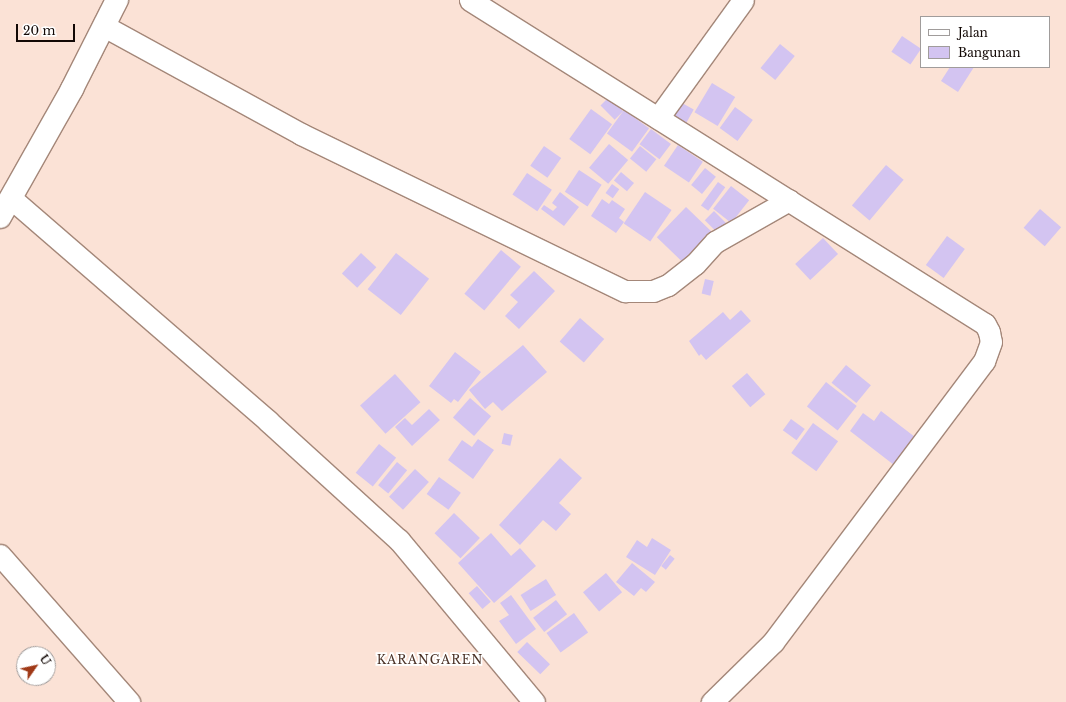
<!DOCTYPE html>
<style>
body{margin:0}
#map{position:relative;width:1066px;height:702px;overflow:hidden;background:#fbe2d6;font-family:"Libre Baskerville",serif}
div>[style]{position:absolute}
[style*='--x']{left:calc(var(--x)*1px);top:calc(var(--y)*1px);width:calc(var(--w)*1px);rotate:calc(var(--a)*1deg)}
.building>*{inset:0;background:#d3c4f1;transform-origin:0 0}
.roads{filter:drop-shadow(1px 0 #a48779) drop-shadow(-1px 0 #a48779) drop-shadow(0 1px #a48779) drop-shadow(0 -1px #a48779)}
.street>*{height:21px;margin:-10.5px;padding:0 10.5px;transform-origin:10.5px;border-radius:10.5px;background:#fff}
.secondary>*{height:22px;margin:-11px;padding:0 11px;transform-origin:11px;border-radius:11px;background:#fff}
span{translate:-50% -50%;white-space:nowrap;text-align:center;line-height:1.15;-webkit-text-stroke:3.5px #fff;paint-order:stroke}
.quarter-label{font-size:12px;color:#4b3227;letter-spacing:1px}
.legend{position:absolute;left:920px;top:16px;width:130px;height:52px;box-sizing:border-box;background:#fff;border:1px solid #a09c9b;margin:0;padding:5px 7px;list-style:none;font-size:12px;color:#120805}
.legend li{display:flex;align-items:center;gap:8px;height:20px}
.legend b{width:20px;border:1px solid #a09c9b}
.north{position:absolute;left:16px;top:646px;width:40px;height:40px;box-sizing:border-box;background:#fff;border:1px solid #a09c9b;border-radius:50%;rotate:56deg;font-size:11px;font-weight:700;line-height:16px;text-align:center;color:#120805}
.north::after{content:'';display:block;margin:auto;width:14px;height:18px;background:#a03917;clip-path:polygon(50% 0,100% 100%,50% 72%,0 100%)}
.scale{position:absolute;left:16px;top:24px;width:59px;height:18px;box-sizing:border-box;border:2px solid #120805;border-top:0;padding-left:5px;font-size:12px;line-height:14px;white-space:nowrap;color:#120805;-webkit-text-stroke:3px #fff;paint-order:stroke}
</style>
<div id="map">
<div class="building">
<div style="left:902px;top:36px;width:23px;height:19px;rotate:34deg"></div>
<div style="left:780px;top:44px;width:19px;height:31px;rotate:39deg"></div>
<div style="clip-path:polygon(950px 67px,974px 67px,958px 92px,941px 81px)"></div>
<div style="left:712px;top:83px;width:27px;height:34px;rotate:31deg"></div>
<div style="left:609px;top:97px;width:20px;height:12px;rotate:45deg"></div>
<div style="left:671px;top:97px;width:26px;height:20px;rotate:29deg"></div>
<div style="left:735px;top:107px;width:22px;height:26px;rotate:36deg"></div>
<div style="left:591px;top:109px;width:26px;height:37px;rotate:36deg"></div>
<div style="left:624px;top:110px;width:31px;height:29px;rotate:36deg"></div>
<div style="left:651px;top:129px;width:25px;height:19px;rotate:37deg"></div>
<div style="left:609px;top:144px;width:25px;height:31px;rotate:40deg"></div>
<div style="left:678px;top:145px;width:30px;height:25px;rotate:34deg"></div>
<div style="left:544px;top:146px;width:21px;height:24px;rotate:35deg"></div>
<div style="left:640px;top:146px;width:21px;height:16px;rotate:39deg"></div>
<div style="left:886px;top:165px;width:23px;height:53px;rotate:40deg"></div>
<div style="left:705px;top:168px;width:14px;height:22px;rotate:39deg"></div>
<div style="left:579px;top:170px;width:27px;height:26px;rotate:33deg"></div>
<div style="left:621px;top:172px;width:17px;height:11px;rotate:40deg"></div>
<div style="left:527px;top:173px;width:30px;height:26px;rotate:34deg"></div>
<div style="left:718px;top:182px;width:9px;height:29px;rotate:36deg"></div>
<div style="left:612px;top:184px;width:9px;height:11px;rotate:36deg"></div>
<div style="left:731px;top:186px;width:23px;height:29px;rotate:38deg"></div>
<div style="clip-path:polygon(560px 192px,579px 207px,564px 226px,541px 209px,544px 205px,553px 211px,557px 207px,552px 203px)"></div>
<div style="left:645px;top:192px;width:32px;height:38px;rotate:34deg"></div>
<div style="clip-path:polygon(602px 199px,609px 204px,612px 200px,625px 209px,619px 218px,624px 222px,616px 233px,591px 216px)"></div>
<div style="left:686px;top:207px;width:35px;height:42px;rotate:44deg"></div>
<div style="left:1040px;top:209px;width:28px;height:25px;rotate:41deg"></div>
<div style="left:714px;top:211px;width:18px;height:13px;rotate:45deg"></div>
<div style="left:947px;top:236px;width:22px;height:36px;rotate:36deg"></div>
<div style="left:823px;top:238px;width:22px;height:38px;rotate:47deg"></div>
<div style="left:501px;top:250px;width:26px;height:57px;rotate:40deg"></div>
<div style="left:361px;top:253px;width:21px;height:28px;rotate:43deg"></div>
<div style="left:396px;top:253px;width:42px;height:46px;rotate:38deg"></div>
<div style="clip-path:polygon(534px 271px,555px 291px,519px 329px,505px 316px,518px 302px,510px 295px)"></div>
<div style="left:705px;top:279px;width:9px;height:15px;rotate:13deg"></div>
<div style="clip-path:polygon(741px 310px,751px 321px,706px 360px,701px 354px,699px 356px,689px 341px,723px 312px,730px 320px)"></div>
<div style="left:580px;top:318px;width:32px;height:31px;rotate:41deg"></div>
<div style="clip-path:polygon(523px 345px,547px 372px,502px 411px,493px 402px,485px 409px,469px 390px)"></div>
<div style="clip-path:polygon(455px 352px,481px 372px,458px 402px,454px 399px,451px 403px,429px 386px)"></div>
<div style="left:846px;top:365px;width:32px;height:23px;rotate:39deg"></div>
<div style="left:747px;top:373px;width:28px;height:20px;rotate:49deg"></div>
<div style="left:395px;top:374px;width:38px;height:47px;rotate:48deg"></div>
<div style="left:826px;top:382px;width:39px;height:31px;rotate:38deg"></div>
<div style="left:470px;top:398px;width:28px;height:26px;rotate:41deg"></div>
<div style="clip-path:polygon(429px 409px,440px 420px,412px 446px,395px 427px,405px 418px,412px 425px)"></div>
<div style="clip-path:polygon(881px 411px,915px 437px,894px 465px,850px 431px,863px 413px,874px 421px)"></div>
<div style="left:791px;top:419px;width:17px;height:14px;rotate:36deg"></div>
<div style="left:813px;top:423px;width:31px;height:37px;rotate:36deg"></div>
<div style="left:504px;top:433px;width:9px;height:11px;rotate:13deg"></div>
<div style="clip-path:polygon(478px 439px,494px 450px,473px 479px,448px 460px,462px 440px,472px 447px)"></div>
<div style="left:379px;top:444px;width:22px;height:37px;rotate:39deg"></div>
<div style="clip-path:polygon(560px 458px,582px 478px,559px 503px,571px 514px,556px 531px,543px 520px,520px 545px,499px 525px)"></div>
<div style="left:397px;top:462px;width:13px;height:30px;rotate:39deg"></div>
<div style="left:415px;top:469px;width:19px;height:38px;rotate:43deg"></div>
<div style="left:439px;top:477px;width:27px;height:21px;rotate:36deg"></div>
<div style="left:454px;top:513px;width:36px;height:28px;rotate:44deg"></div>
<div style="clip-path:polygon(491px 533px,511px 556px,520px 548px,536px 566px,494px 603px,458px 563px)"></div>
<div style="clip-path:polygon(652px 538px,671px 550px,655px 575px,626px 557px,637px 540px,647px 547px)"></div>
<div style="left:670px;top:555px;width:6px;height:14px;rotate:39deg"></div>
<div style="clip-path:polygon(632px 563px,655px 582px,646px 592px,641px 588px,634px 596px,616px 582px)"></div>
<div style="left:606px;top:573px;width:25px;height:30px;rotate:50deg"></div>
<div style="left:546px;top:579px;width:19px;height:30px;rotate:58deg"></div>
<div style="left:477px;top:586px;width:21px;height:11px;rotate:49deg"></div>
<div style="clip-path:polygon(511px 595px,536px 629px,516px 644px,499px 621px,509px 615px,500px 603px)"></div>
<div style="left:556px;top:600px;width:18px;height:29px;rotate:52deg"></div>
<div style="left:574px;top:613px;width:24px;height:34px;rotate:54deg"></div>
<div style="left:527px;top:642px;width:32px;height:14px;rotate:44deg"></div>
</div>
<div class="roads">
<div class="street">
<div style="--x:470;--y:0;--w:608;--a:32.18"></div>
<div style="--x:985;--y:324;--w:9;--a:63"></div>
<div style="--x:989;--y:332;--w:10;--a:79"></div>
<div style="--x:991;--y:342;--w:20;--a:110"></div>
<div style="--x:984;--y:361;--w:351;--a:126.9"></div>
<div style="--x:773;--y:642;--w:86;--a:135.5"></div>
<div style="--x:104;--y:26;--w:225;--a:28.7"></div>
<div style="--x:301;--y:134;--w:360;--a:25.9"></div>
<div style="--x:625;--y:291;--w:28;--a:0"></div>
<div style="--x:653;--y:291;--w:16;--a:-22"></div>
<div style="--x:668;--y:285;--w:34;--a:-38"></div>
<div style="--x:695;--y:264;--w:30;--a:-48"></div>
<div style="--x:715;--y:242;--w:85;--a:-29.6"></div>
<div style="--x:658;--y:118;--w:145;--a:-54.2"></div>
<div style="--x:12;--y:199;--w:339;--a:40.9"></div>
<div style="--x:268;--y:421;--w:177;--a:42.3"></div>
<div style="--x:399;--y:540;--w:211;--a:50.2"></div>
<div style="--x:0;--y:555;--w:196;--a:48.7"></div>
</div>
<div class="secondary">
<div style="--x:0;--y:217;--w:147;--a:-60.6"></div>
<div style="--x:72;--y:89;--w:100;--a:-63.2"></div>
</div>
</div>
<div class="quarter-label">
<span style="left:430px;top:660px">KARANGAREN</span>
</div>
<ul class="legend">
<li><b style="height:5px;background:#fff"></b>Jalan</li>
<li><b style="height:11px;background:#d3c4f1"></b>Bangunan</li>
</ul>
<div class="north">U</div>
<div class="scale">20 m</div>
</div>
